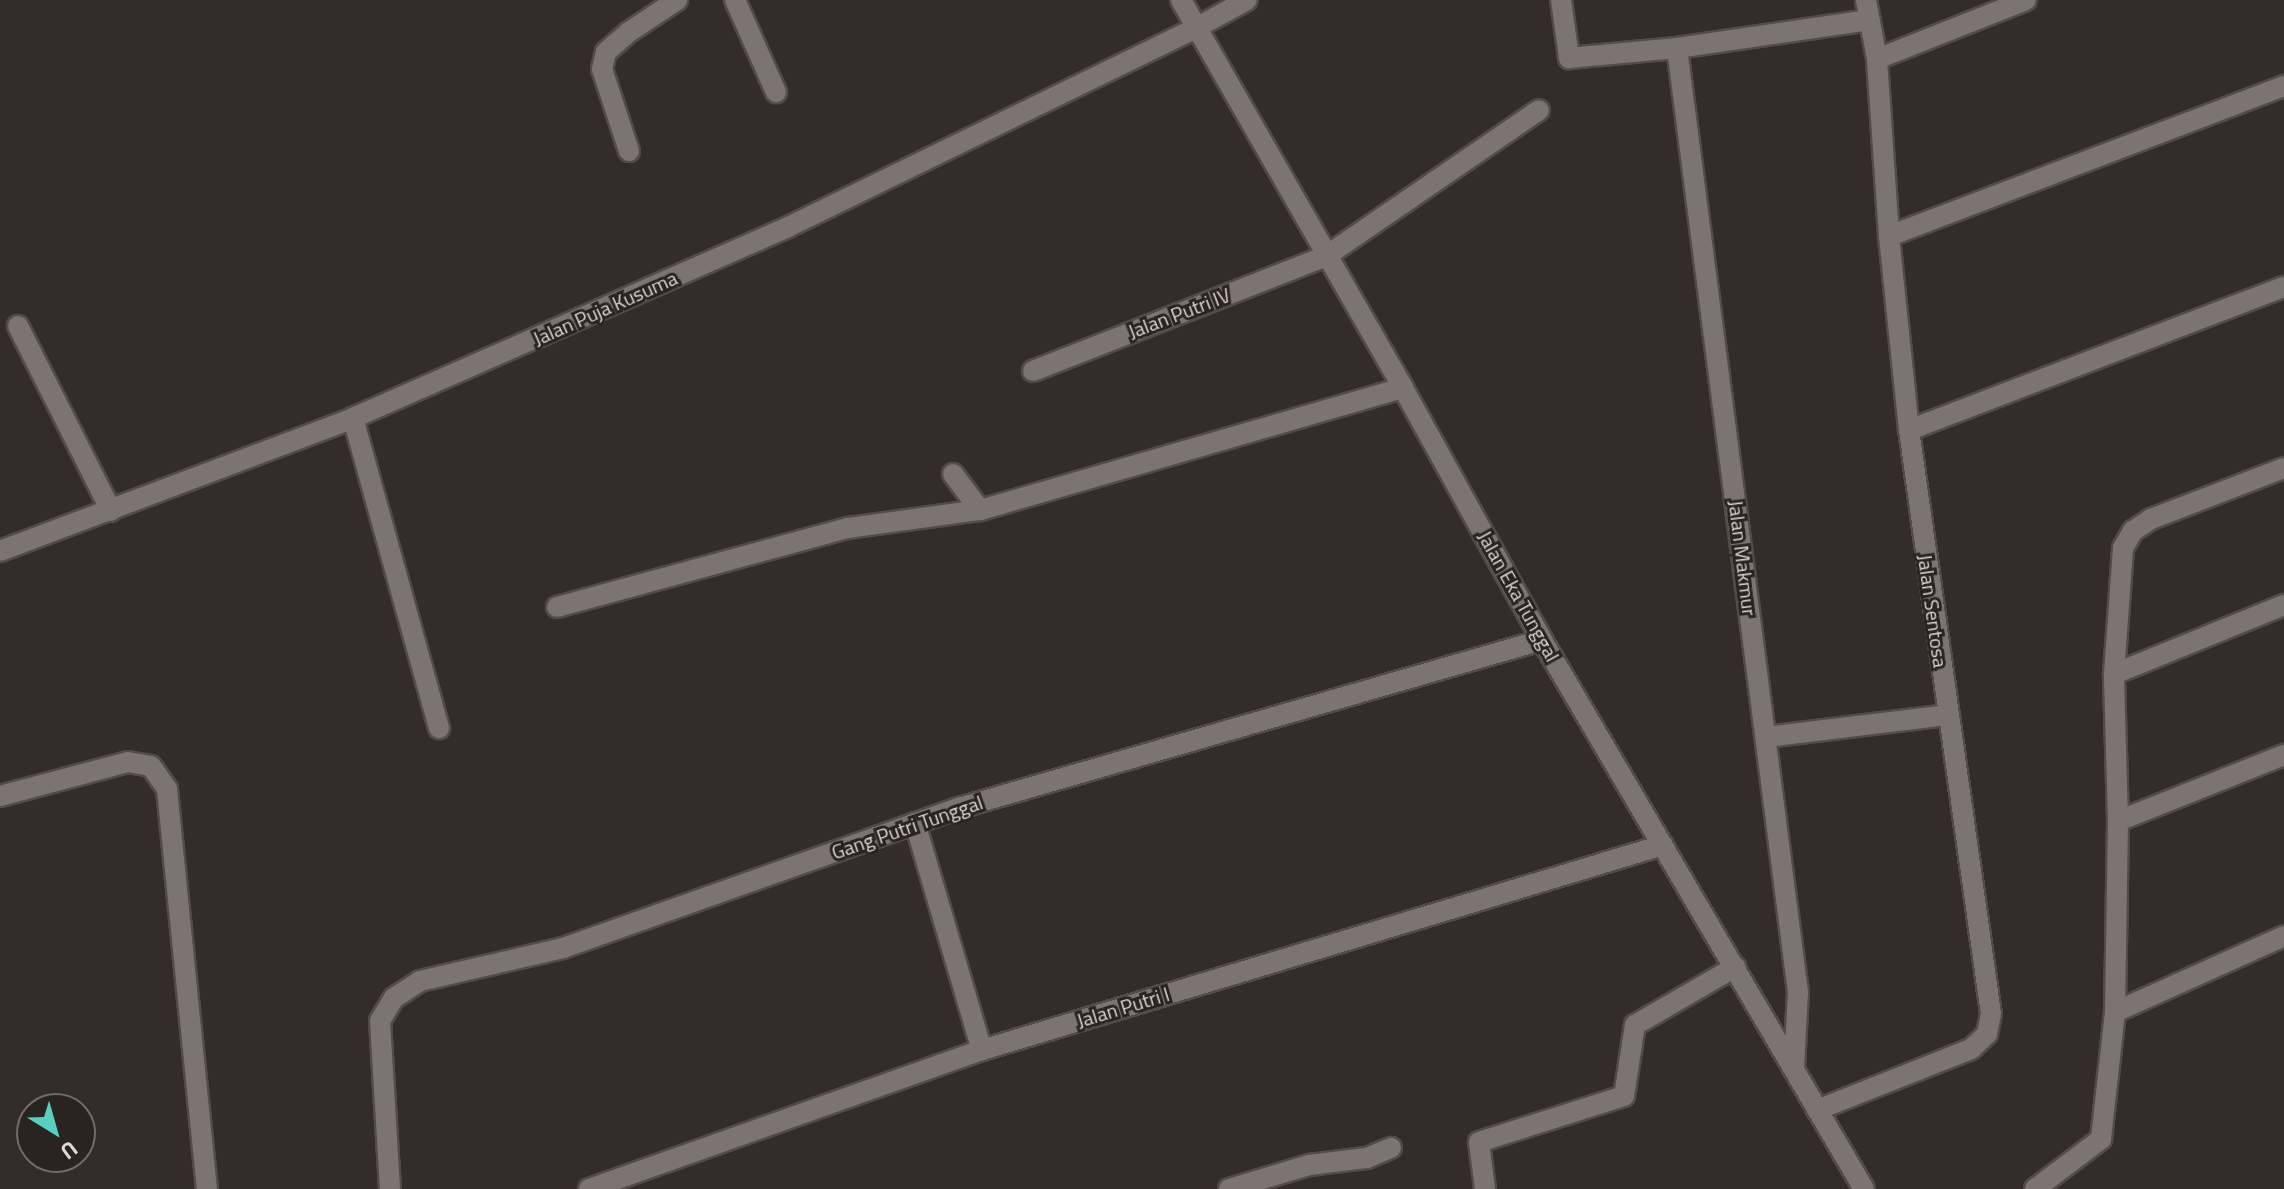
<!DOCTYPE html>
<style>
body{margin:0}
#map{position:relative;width:2284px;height:1189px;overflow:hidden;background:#332d2a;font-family:"Titillium Web",sans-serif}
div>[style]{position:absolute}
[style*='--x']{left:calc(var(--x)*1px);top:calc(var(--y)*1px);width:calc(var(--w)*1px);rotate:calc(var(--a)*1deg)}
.roads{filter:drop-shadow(2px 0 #514c49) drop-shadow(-2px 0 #514c49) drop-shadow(0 2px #514c49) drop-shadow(0 -2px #514c49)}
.lane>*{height:20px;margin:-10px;padding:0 10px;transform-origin:10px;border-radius:10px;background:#7b7470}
.street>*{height:20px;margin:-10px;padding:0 10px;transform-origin:10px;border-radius:10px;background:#7b7470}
span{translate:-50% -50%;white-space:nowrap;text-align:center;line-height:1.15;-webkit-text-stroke:6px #292420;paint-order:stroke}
.street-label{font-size:20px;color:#dcd8d6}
.north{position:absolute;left:16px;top:1093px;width:80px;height:80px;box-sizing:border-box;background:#292420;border:2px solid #716c69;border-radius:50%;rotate:143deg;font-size:22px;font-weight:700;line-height:32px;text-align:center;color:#dcd8d6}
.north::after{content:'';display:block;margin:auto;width:28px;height:36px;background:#58cebf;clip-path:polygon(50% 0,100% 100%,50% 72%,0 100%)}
</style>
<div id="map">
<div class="roads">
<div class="lane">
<div style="--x:1326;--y:256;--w:258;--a:-34.4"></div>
<div style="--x:953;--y:474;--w:45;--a:53.1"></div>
</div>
<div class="street">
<div style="--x:735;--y:0;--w:101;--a:66"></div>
<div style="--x:1181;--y:0;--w:447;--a:60.2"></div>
<div style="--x:1403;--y:388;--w:288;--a:61.1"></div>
<div style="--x:1542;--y:640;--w:636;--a:59.61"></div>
<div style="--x:1561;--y:0;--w:59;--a:82.1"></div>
<div style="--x:1569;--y:58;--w:108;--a:-5.3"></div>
<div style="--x:1677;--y:48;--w:194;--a:-8.3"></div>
<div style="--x:1677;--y:48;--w:952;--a:82.7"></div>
<div style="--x:1798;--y:992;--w:77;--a:93"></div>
<div style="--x:1877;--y:59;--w:160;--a:-21.6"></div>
<div style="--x:629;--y:151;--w:86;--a:-108.2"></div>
<div style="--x:602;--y:69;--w:17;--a:-77"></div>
<div style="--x:606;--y:52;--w:30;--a:-41"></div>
<div style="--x:629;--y:32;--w:58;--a:-33.7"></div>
<div style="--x:1889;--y:236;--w:423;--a:-20.8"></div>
<div style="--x:18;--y:326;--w:207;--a:63.3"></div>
<div style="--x:1033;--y:371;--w:315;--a:-21.4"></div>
<div style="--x:353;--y:418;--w:322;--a:74.5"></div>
<div style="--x:1909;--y:430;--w:401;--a:-20.9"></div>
<div style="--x:0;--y:551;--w:377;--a:-20.6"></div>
<div style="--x:353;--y:418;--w:475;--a:-23.7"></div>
<div style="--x:788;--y:227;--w:452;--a:-26"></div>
<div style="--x:1194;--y:29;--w:60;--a:-28.7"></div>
<div style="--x:557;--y:607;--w:302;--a:-15.2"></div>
<div style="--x:848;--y:528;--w:133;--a:-7.8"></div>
<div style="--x:980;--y:510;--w:440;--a:-16.1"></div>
<div style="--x:2114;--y:674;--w:183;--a:-22.1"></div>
<div style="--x:1766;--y:737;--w:182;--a:-6.9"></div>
<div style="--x:0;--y:796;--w:132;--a:-14.9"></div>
<div style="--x:128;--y:762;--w:23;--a:10"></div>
<div style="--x:151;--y:766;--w:28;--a:55"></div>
<div style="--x:167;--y:789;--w:402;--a:84.3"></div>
<div style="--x:2118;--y:821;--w:179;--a:-21.7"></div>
<div style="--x:915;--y:823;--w:237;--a:73.6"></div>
<div style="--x:2115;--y:1012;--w:185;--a:-24.2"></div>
<div style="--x:1817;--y:1110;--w:166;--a:-21.6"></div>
<div style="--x:1971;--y:1049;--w:22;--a:-43"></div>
<div style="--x:1987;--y:1034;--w:20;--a:-79"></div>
<div style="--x:1991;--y:1014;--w:590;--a:-97.99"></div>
<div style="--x:1909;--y:430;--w:195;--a:-95.9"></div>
<div style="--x:1889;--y:236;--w:177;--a:-93.9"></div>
<div style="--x:1877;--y:59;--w:60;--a:-100.6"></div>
<div style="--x:390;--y:1189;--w:168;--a:-93.4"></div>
<div style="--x:380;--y:1021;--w:27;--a:-59"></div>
<div style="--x:394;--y:998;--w:31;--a:-33"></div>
<div style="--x:420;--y:981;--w:147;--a:-13"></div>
<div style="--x:563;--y:948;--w:420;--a:-19.5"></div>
<div style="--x:959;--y:808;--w:607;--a:-16.08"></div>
<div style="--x:589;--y:1189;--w:417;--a:-19.5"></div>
<div style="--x:982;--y:1050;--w:711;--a:-16.75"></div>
<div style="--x:1229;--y:1189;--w:84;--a:-16.7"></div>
<div style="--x:1309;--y:1165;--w:58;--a:-6.9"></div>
<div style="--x:1367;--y:1158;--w:26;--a:-23"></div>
<div style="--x:1485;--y:1189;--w:47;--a:-97.3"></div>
<div style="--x:1479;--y:1142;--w:152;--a:-17.6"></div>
<div style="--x:1624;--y:1096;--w:72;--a:-81.2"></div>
<div style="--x:1635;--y:1025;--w:116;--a:-30.1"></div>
<div style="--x:2035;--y:1189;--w:83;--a:-37.1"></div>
<div style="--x:2101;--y:1139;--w:128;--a:-83.7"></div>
<div style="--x:2115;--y:1012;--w:191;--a:-89.1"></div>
<div style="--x:2118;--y:821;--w:147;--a:-91.6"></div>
<div style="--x:2114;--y:674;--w:126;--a:-85.9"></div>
<div style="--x:2123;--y:548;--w:20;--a:-60"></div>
<div style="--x:2133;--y:531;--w:22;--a:-34"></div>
<div style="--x:2151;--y:519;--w:142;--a:-21"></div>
</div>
</div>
<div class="street-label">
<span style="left:605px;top:308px;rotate:-24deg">Jalan Puja Kusuma</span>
<span style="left:1179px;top:313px;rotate:-21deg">Jalan Putri IV</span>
<span style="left:1743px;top:558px;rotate:83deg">Jalan Makmur</span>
<span style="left:1519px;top:596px;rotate:61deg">Jalan Eka Tunggal</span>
<span style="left:1933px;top:611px;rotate:82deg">Jalan Sentosa</span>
<span style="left:907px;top:827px;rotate:-19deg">Gang Putri Tunggal</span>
<span style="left:1123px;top:1007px;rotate:-17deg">Jalan Putri I</span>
</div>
<div class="north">U</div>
</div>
